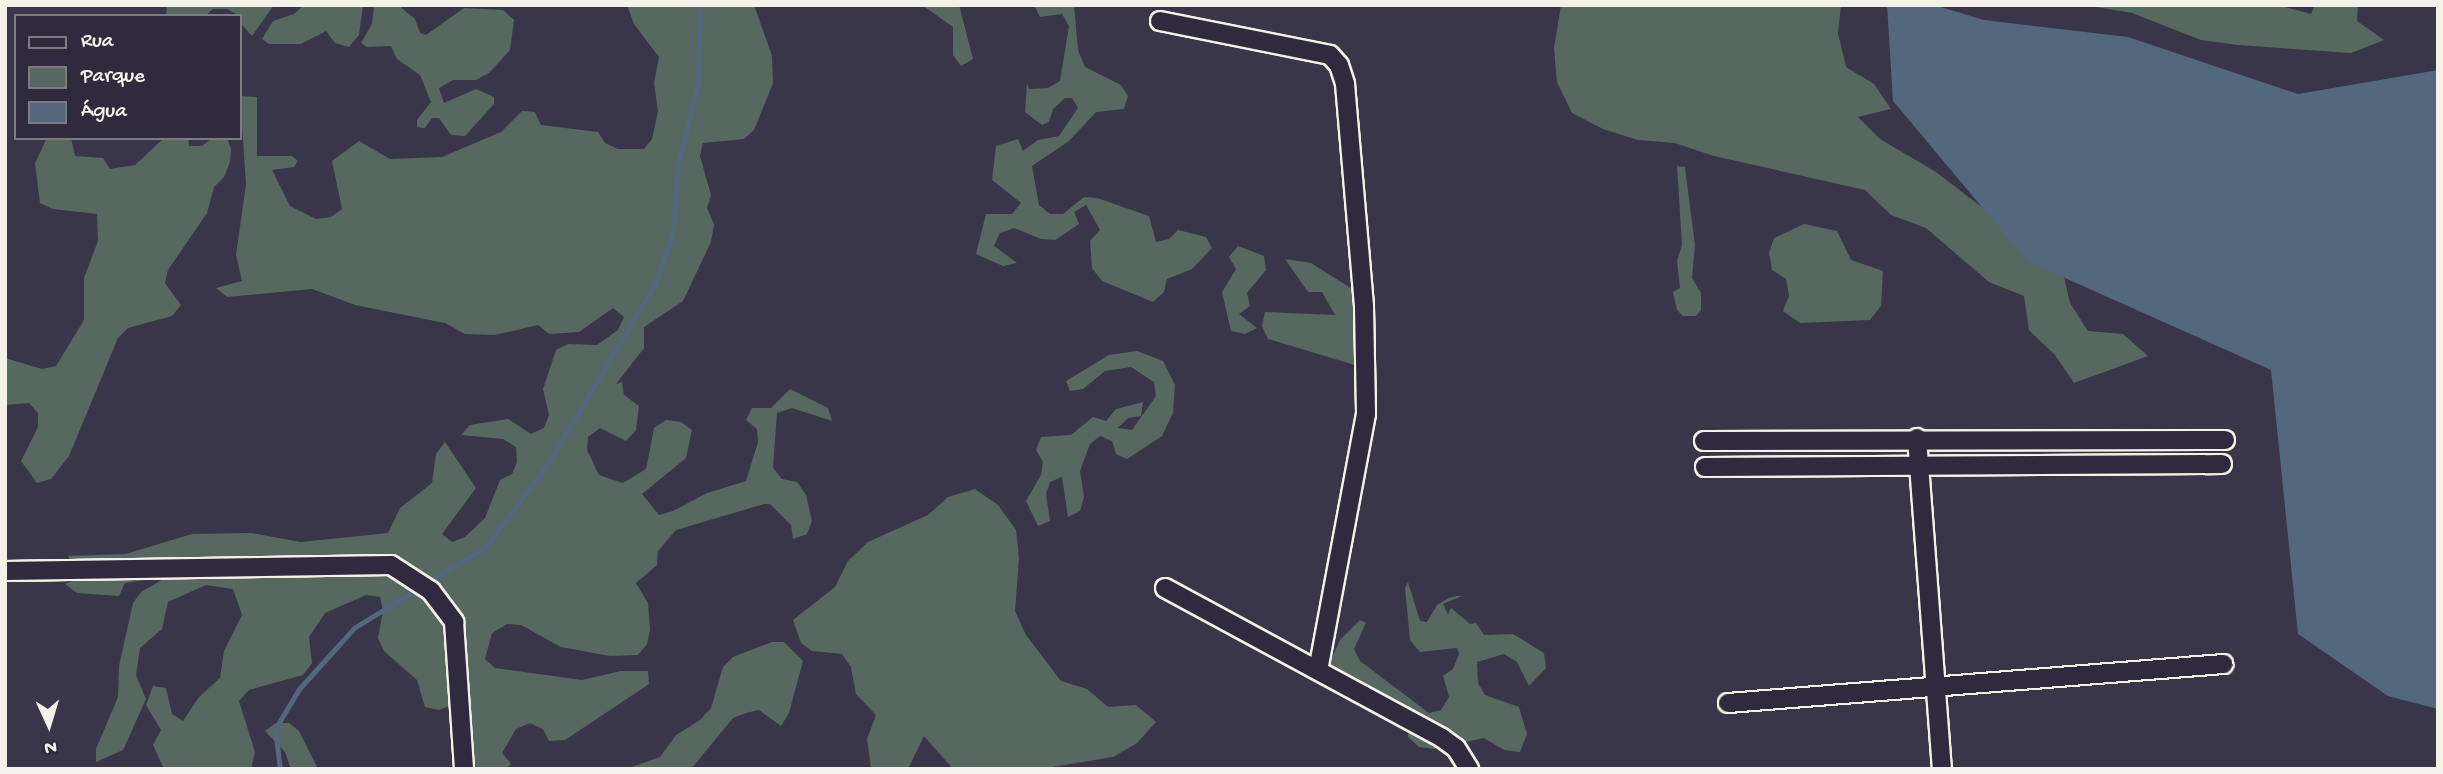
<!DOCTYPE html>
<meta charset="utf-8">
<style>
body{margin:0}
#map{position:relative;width:2443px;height:774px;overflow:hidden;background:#39364a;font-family:"Gochi Hand",sans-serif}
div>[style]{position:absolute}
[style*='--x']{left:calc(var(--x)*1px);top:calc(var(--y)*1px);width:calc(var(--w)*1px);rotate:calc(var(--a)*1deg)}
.green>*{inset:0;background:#576860}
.water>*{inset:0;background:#53677d}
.stream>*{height:5px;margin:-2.5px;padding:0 2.5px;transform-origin:2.5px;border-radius:2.5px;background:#53677d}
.roads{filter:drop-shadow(2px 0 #f4f1e8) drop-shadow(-2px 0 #f4f1e8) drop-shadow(0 2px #f4f1e8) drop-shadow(0 -2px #f4f1e8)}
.minor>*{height:18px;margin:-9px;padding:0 9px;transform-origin:9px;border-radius:9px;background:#2f2a3d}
span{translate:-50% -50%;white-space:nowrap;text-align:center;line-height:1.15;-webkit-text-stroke:5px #2f2a3d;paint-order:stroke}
.frame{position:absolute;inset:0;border:7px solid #f4f1e8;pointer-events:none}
.legend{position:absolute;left:14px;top:14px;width:228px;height:126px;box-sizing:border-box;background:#2f2a3d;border:2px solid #7e7a81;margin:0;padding:9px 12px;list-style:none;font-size:21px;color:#f4f1e8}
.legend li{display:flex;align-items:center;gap:14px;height:35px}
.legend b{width:35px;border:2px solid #7e7a81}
.north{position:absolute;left:14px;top:690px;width:70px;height:70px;-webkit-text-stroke:5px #2f2a3d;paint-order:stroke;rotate:176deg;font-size:19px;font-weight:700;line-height:28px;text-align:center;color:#f4f1e8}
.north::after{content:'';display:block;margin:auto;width:24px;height:32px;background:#f4f1e8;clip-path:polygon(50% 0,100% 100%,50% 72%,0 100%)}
</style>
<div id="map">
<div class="green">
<div style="clip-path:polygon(167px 5px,274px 5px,252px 36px,240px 23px,240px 16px,227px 9px,213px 9px,205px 16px,166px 16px)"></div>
<div style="clip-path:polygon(304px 5px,363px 5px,359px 35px,349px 47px,335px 43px,326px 31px,301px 44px,269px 44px,262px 39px,273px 21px,294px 14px)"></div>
<div style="clip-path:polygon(374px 5px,398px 5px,415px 19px,420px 33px,426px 35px,464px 8px,503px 10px,514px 20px,510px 50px,489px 73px,476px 80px,453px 80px,439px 88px,444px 103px,476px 89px,494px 97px,494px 104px,465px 136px,451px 135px,439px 118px,432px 118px,425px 128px,417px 127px,417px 120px,431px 102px,420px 75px,397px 59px,391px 46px,367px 47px,361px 43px,372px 24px)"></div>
<div style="clip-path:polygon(627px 5px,754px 5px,772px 56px,773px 83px,754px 130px,744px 139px,703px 143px,700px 156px,711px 195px,707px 208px,714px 224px,711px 242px,683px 301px,644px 327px,644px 348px,616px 384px,622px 382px,624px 395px,639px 406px,636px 430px,626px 441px,600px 428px,588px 437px,587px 450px,599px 475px,623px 483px,646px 469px,654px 428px,666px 420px,681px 422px,692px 430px,686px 458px,642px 494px,659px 515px,673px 511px,707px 493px,746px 481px,758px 442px,757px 429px,746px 420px,752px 408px,771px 408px,790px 389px,828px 408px,832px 421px,792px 408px,777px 413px,773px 468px,782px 479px,797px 482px,806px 495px,812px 521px,807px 534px,793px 539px,791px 525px,770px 504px,764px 504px,676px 530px,658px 551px,657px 565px,636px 583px,648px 603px,650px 630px,647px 644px,638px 655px,610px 656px,561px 647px,521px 625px,507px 624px,492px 633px,485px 659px,495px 668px,582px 680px,621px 671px,648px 671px,649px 684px,565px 740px,549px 741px,543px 729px,530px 723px,516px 729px,502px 753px,511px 764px,506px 769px,458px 769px,470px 713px,465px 700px,439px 710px,425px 707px,417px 680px,384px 651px,378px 638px,383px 611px,380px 597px,366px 595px,325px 613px,309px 637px,312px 663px,303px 675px,249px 690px,239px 701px,255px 752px,251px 769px,164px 769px,153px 745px,161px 730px,146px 705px,153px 686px,166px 688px,172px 714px,183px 721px,199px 697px,220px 678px,224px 651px,242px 615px,233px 589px,206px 585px,168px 602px,162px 629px,140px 648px,136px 675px,146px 699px,129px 737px,123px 750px,96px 762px,96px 749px,118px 697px,119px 666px,133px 603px,141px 592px,167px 577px,125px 583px,119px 596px,77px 593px,65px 584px,78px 578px,68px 556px,126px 554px,192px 534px,251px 533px,301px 542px,388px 533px,400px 508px,432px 483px,436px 454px,445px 442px,476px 488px,442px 534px,452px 542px,465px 537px,485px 518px,500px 480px,512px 474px,517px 462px,516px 447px,503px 439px,461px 435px,470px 425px,508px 419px,531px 434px,544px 428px,549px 415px,543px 389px,556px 350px,568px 344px,597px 345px,618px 330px,624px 317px,613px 308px,579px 332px,549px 334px,538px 325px,495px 335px,465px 334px,445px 323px,355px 305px,312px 289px,227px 297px,216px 288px,242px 281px,236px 255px,246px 184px,240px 96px,257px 97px,257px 156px,292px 156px,298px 161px,294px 167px,272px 170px,290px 206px,316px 219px,331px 217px,342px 209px,332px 161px,359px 141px,390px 159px,442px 157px,501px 132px,522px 111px,535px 112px,541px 125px,598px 132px,605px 143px,618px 149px,644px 149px,652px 139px,658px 111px,654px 83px,659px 57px,634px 24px)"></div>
<div style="clip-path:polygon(922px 5px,959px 5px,973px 59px,961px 66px,953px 55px,953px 27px)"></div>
<div style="clip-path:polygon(1034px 5px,1074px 5px,1078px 50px,1085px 67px,1121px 85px,1128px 96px,1124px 109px,1096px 112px,1069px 141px,1032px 166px,1039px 205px,1050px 214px,1063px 214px,1084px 197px,1097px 198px,1149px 216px,1156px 242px,1169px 239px,1178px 230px,1206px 237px,1212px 248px,1192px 269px,1167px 279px,1164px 292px,1153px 302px,1102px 281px,1092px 268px,1090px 241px,1100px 230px,1086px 205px,1074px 212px,1079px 224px,1055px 240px,1041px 239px,1014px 228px,1000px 233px,994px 246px,1017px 263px,1003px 266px,976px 254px,986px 214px,1012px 214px,1021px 203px,992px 180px,996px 146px,1018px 139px,1023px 151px,1038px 140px,1059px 136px,1078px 108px,1072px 98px,1065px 98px,1053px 109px,1049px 122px,1042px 125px,1025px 112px,1027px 83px,1029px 89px,1048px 88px,1060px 81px,1069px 26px,1062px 14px,1040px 17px)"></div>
<div style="clip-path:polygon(1561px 5px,1841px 5px,1838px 33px,1846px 67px,1874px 84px,1891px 109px,1858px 117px,1880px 139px,1936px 172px,2062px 269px,2070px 303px,2088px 331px,2123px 334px,2148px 356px,2074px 383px,2055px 355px,2029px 330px,2024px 296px,1989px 282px,1926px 228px,1891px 215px,1865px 190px,1714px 156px,1675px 143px,1638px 140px,1603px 129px,1572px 113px,1557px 82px,1554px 48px)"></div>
<div style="clip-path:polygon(2085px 5px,2278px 5px,2311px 14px,2315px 5px,2358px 5px,2357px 21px,2384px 40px,2351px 53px,2238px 45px,2201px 40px,2132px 13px)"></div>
<div style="clip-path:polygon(47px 138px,71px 138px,75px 156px,103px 158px,110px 169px,135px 165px,164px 138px,188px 138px,189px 146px,202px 146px,212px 138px,227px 138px,231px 149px,230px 162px,224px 177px,214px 187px,207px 213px,168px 270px,165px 283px,181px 305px,172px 316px,128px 328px,118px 338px,69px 456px,51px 479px,37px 483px,21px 461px,38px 427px,38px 413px,29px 403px,5px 405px,5px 358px,42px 369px,56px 366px,84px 320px,84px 278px,98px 241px,97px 214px,53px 209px,40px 203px,35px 163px)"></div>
<div style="clip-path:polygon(1677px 166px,1685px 167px,1686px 175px,1695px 245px,1692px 278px,1701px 293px,1701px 310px,1696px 316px,1683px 316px,1677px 310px,1673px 292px,1680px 288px,1677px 261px,1682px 245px)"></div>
<div style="clip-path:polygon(1804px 224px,1837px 231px,1851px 260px,1883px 271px,1881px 306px,1870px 320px,1800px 323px,1783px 311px,1789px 296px,1786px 279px,1772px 270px,1769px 253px,1774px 238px)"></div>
<div style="clip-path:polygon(1238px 246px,1264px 256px,1266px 270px,1247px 293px,1250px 306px,1239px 314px,1257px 328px,1245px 334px,1231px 331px,1222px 292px,1236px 269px,1229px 257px)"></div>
<div style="clip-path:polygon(1285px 259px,1311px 263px,1357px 292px,1358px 366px,1268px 339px,1262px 326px,1265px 312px,1335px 315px,1322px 292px,1308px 292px)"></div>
<div style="clip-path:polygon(1137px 351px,1163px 361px,1175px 385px,1173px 413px,1162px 436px,1127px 459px,1116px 454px,1112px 441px,1100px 436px,1090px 444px,1080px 471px,1084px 497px,1080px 511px,1068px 517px,1062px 477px,1050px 482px,1046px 494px,1050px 521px,1038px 526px,1026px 501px,1041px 475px,1043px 462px,1036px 450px,1041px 437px,1071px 435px,1093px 417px,1106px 421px,1116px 409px,1143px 402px,1141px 416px,1128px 418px,1118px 428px,1132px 430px,1156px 396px,1154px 382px,1131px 367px,1105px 371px,1083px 389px,1070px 391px,1066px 381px,1109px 355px)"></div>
<div style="clip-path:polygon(975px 489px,998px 505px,1016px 530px,1019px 558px,1015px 611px,1026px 635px,1061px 681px,1087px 689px,1108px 707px,1136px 705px,1156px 722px,1137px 743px,1113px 757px,1040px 769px,953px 769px,924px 736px,908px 769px,871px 768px,867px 739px,876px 715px,856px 694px,851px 667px,842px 654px,812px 651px,801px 643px,793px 620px,835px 587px,848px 561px,868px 542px,928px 515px,948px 497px)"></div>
<div style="clip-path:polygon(1408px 582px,1420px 621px,1427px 622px,1437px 605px,1449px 598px,1456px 596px,1462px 596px,1443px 604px,1448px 614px,1451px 608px,1470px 624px,1476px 623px,1484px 635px,1513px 634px,1544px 653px,1546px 668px,1529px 686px,1517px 662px,1504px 654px,1477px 662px,1478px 683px,1485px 695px,1519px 707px,1527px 734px,1520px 752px,1504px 750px,1484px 738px,1434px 749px,1419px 747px,1408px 737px,1409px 725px,1402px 707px,1328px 666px,1340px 640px,1360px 620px,1366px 623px,1354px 649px,1360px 661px,1429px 713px,1441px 710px,1449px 697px,1443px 676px,1453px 669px,1459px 654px,1457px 648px,1420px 652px,1410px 640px,1405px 588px)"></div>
<div style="clip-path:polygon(772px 642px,784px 642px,803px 661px,789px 713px,781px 726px,759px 710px,746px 713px,733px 718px,691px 769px,626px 769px,660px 757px,676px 735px,700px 720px,711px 708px,723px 667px,733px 657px)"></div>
<div style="clip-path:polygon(276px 723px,289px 723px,299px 731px,318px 769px,291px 769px,285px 752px,265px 731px)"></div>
</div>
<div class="water">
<div style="clip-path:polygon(1887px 5px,1934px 5px,1984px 20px,2128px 37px,2298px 94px,2438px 70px,2438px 709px,2388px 696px,2298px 634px,2271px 370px,2027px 261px,1893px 101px)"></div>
</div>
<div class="stream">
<div style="--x:436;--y:577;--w:58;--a:-31"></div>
<div style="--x:486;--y:547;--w:109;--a:-53.5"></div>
<div style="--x:551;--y:459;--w:204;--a:-59.3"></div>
<div style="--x:655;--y:284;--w:54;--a:-70.6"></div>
<div style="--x:673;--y:233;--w:68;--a:-85.8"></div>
<div style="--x:678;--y:165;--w:82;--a:-76"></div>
<div style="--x:698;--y:85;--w:80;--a:-88.6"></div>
<div style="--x:280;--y:769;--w:40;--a:-97.1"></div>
<div style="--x:275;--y:729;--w:47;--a:-59"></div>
<div style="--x:299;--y:689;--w:82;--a:-48"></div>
<div style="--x:354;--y:628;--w:68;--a:-31.8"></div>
</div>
<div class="roads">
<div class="minor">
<div style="--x:1160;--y:21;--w:173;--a:11.3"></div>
<div style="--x:1330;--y:55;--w:13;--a:48"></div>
<div style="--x:1339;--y:65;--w:20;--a:72"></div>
<div style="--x:1345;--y:84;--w:224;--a:85.1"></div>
<div style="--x:1364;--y:307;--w:107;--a:88.9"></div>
<div style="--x:1366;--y:414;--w:260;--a:100.6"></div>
<div style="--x:1917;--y:438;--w:332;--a:85.7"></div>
<div style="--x:1704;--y:441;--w:521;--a:-0.11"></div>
<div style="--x:1705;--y:467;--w:517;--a:-0.33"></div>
<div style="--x:5;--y:571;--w:386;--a:-0.9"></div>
<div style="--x:391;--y:565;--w:48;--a:33"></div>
<div style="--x:431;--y:591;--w:39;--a:53"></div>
<div style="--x:454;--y:622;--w:147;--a:86.1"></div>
<div style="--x:1165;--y:588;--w:315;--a:28.4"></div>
<div style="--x:1442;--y:738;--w:17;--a:36"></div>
<div style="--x:1456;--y:748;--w:25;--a:58"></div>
<div style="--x:1728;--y:703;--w:497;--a:-4.5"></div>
</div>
</div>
<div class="frame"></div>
<ul class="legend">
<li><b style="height:9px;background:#2f2a3d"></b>Rua</li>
<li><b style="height:19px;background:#576860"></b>Parque</li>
<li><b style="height:19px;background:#53677d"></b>Água</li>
</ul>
<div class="north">N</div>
</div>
